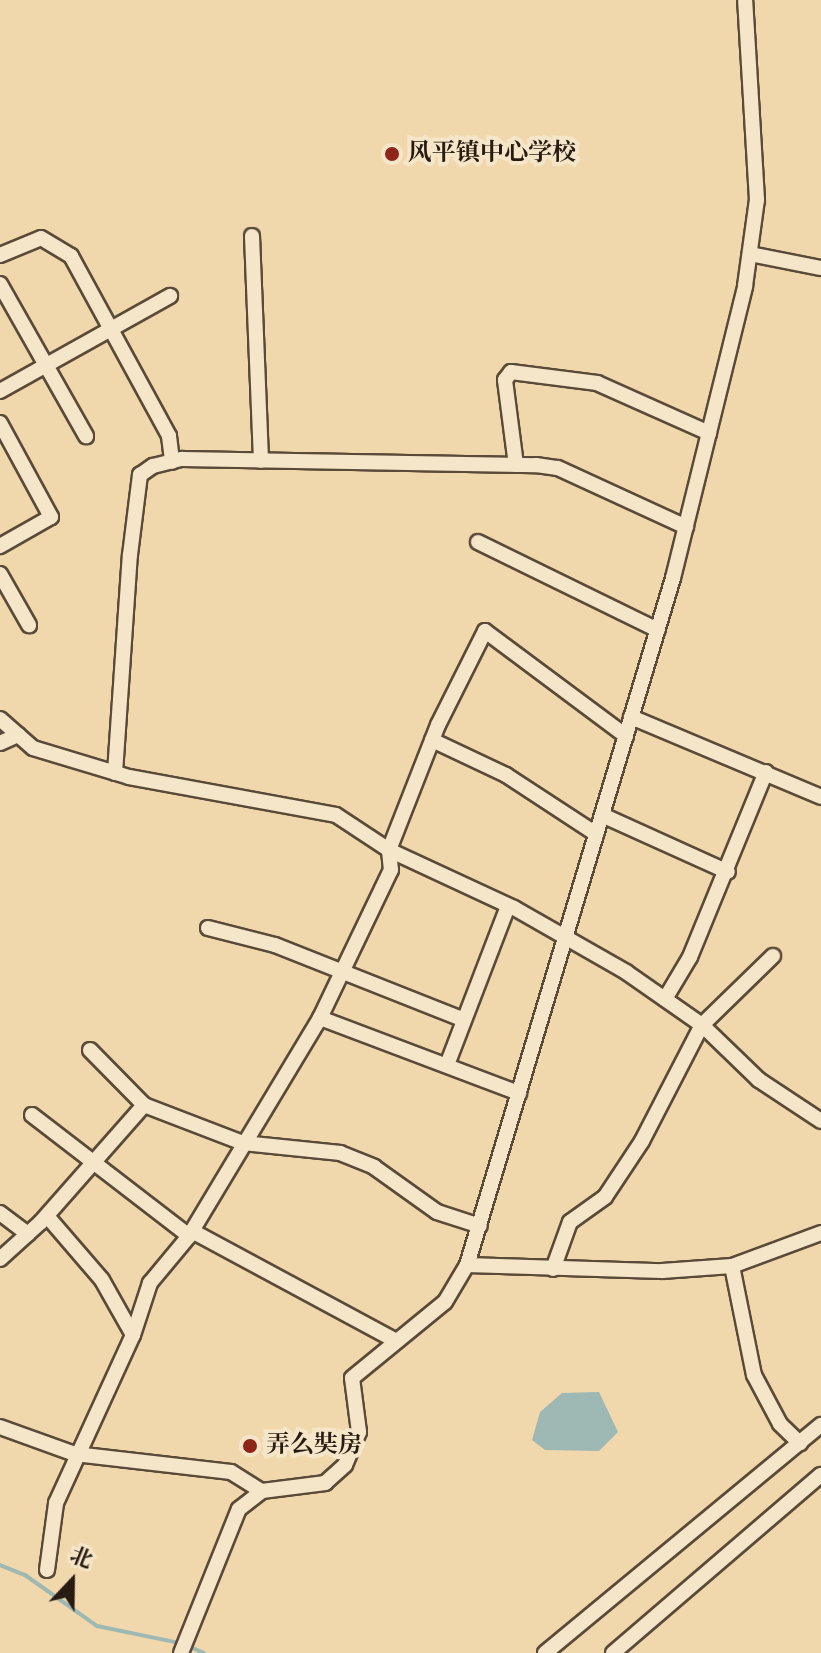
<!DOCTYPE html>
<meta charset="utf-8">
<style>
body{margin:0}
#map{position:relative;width:821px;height:1653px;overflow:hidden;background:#f1d8ac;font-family:"Libre Bodoni","Noto Serif SC",serif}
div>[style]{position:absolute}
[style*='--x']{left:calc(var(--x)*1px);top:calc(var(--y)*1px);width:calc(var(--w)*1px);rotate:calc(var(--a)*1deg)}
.water>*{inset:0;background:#9eb8b3}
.stream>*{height:4px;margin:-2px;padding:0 2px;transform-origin:2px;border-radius:2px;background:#9eb8b3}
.roads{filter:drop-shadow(2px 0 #5a4a38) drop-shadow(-2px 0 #5a4a38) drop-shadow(0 2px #5a4a38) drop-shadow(0 -2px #5a4a38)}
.minor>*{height:14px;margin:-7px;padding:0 7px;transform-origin:7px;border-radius:7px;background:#f6e6c9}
.dots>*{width:22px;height:22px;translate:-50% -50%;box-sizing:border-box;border:4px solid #f6e6c9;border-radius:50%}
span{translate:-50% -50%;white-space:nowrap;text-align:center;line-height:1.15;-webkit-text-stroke:8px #f6e6c9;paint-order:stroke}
.poi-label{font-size:24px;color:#281b11;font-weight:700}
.left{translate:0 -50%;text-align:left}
.north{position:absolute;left:32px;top:1541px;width:80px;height:80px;-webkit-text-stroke:6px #f6e6c9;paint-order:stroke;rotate:22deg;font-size:22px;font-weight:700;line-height:32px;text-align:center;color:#281b11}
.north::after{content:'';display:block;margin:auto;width:28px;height:36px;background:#281b11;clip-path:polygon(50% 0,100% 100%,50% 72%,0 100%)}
</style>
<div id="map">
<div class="water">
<div style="clip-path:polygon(599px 1392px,618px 1432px,599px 1451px,545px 1450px,532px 1440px,540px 1412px,562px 1393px)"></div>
</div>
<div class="stream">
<div style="--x:0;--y:1565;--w:27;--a:22"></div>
<div style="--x:25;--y:1575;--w:88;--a:35.3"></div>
<div style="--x:97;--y:1626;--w:85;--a:11.6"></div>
<div style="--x:188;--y:1646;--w:17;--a:24"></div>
</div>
<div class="roads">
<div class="minor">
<div style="--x:252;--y:236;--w:225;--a:87.7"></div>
<div style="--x:750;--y:254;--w:72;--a:11.2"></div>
<div style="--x:0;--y:255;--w:44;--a:-22.5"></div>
<div style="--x:41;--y:238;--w:35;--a:31"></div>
<div style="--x:71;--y:256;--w:205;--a:61.4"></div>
<div style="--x:169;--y:436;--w:26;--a:83"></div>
<div style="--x:0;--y:284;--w:175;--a:60.5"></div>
<div style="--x:0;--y:391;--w:195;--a:-29.2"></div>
<div style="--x:0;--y:423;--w:107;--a:61.5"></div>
<div style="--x:51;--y:517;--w:59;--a:150.4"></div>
<div style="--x:516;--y:465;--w:86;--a:-97.4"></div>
<div style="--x:505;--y:380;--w:10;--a:-53"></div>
<div style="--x:511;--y:372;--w:87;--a:7.3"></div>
<div style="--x:597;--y:383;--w:123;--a:24.1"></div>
<div style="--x:478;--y:542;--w:200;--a:26.1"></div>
<div style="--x:0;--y:574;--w:59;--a:60.4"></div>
<div style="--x:631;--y:717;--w:206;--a:22.8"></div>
<div style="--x:0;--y:719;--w:44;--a:41.3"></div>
<div style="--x:33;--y:748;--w:100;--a:16.8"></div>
<div style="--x:129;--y:777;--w:210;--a:10.4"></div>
<div style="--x:336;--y:815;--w:64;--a:33.4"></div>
<div style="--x:389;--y:850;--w:138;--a:24.9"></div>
<div style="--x:514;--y:908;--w:129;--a:29.7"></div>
<div style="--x:626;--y:972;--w:93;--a:34.9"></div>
<div style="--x:702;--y:1025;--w:79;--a:44"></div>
<div style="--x:759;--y:1080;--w:74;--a:33.5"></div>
<div style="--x:432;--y:740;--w:82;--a:25.3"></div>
<div style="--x:506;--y:775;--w:108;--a:33.2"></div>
<div style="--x:0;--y:743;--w:20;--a:-24"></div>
<div style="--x:115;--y:773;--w:219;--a:-86.1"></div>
<div style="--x:130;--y:555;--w:81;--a:-82.9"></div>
<div style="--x:140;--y:475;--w:16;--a:-35"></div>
<div style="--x:153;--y:466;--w:30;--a:-14"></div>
<div style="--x:182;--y:459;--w:354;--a:1"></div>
<div style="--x:536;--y:465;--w:22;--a:8"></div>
<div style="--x:558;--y:468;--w:141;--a:24.7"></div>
<div style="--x:602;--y:815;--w:138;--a:24.3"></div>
<div style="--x:208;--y:928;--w:69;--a:14.2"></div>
<div style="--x:275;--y:945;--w:201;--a:21.6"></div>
<div style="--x:665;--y:999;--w:49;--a:-59.2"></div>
<div style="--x:690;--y:957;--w:200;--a:-67.7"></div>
<div style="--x:320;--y:1018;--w:213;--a:20.7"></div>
<div style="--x:90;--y:1050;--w:77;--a:45.5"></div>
<div style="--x:144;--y:1105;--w:106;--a:21"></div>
<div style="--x:243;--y:1143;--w:98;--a:5.9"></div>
<div style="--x:340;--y:1153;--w:37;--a:22"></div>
<div style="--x:374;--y:1167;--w:77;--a:35.5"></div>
<div style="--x:437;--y:1212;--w:45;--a:18"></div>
<div style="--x:447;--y:1065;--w:170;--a:-69"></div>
<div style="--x:32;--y:1115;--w:198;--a:37.6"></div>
<div style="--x:0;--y:1213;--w:35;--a:37"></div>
<div style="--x:47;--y:1216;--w:84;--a:49.3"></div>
<div style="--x:102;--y:1280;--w:63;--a:60.6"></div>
<div style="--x:192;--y:1231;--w:232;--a:28.3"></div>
<div style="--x:0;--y:1259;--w:55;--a:-42.1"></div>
<div style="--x:41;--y:1222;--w:156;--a:-48.6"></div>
<div style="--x:467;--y:1265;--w:195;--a:1.8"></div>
<div style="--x:662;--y:1271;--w:70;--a:-4.1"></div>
<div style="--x:732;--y:1266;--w:95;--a:-20.3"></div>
<div style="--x:732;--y:1266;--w:111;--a:78.6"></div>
<div style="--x:754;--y:1375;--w:55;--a:62"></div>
<div style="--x:780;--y:1424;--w:28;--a:44"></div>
<div style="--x:553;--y:1269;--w:50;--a:-70.1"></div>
<div style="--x:570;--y:1222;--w:43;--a:-35.5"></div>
<div style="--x:605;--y:1197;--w:67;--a:-56.5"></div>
<div style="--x:642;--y:1141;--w:131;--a:-62.7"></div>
<div style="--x:702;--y:1025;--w:99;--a:-44.2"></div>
<div style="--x:0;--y:1427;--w:80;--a:19.8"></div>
<div style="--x:75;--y:1454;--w:157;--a:6.6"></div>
<div style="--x:231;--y:1472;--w:36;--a:32"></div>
<div style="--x:47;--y:1570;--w:68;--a:-82.3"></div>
<div style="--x:56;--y:1503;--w:185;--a:-65.4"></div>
<div style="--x:133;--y:1335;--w:55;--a:-71.9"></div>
<div style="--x:150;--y:1283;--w:61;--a:-50.3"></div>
<div style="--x:189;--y:1236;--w:254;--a:-59"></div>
<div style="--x:320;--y:1018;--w:164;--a:-64.4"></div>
<div style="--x:391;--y:870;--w:20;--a:-96"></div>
<div style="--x:389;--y:850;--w:134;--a:-68.6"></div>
<div style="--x:438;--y:725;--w:105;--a:-63.4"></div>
<div style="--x:485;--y:631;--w:176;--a:36.7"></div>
<div style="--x:181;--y:1653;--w:155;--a:-68.1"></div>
<div style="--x:239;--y:1509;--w:29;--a:-38"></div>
<div style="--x:262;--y:1491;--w:64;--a:-7.2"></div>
<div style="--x:325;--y:1483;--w:27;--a:-42"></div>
<div style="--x:345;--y:1465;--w:36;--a:-67"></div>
<div style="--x:359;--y:1432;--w:54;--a:-97.4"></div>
<div style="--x:352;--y:1378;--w:120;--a:-39.3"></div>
<div style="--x:445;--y:1302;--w:43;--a:-59.3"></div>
<div style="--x:467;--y:1265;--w:717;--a:-73.31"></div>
<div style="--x:673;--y:578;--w:301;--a:-76.1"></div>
<div style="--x:745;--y:286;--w:87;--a:-82.1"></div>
<div style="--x:757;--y:200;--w:200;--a:-93.4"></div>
<div style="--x:545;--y:1653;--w:358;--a:-39.6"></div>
<div style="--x:613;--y:1653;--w:274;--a:-40.6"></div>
</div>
</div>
<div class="dots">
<div style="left:392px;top:154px;background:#8f2418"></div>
<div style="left:250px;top:1446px;background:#8f2418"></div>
</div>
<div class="poi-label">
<span class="left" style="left:408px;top:154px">风平镇中心学校</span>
<span class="left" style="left:266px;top:1446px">弄么奘房</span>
</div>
<div class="north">北</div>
</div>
